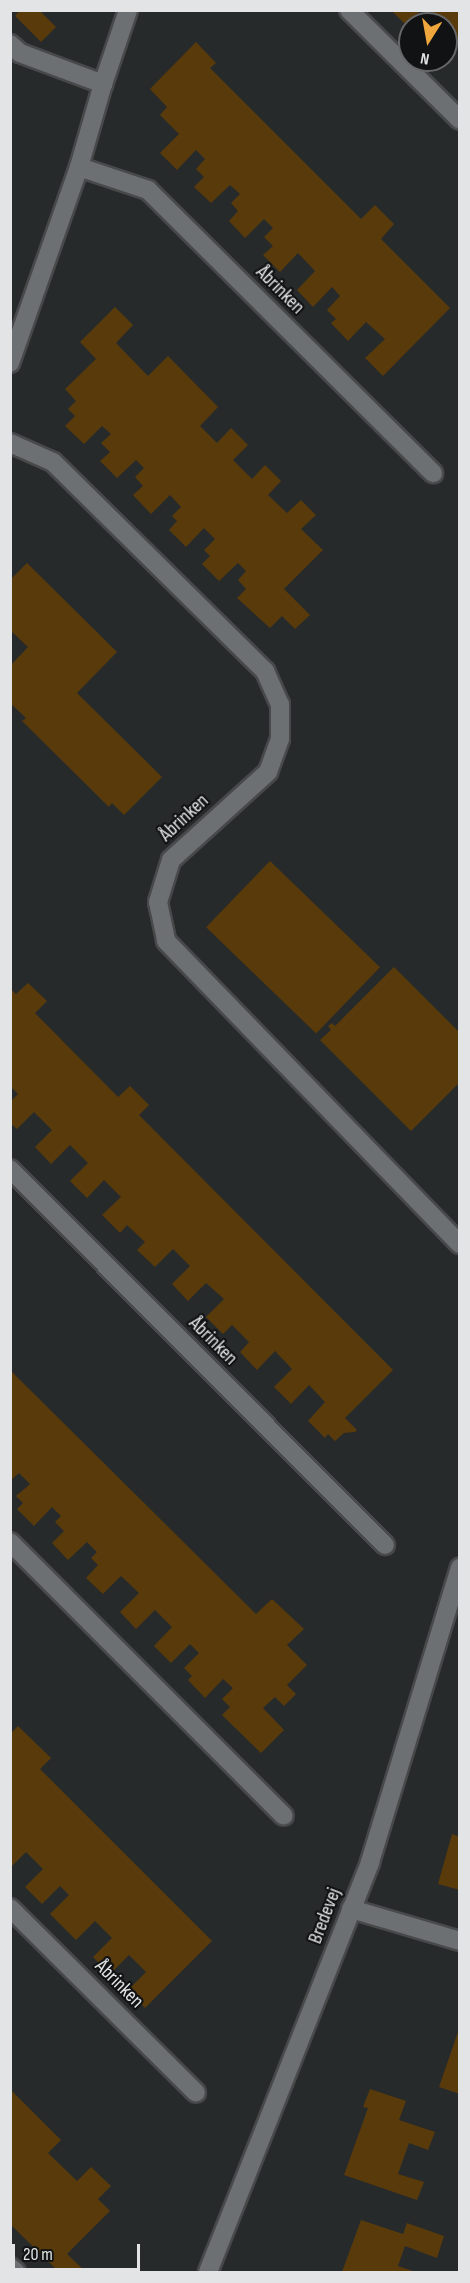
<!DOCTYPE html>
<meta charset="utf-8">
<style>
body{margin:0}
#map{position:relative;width:470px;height:2283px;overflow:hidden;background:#272a2b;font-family:"Sofia Sans Condensed",sans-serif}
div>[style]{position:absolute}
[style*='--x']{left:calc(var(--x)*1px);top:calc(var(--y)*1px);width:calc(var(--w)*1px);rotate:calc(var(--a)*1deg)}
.building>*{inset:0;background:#593a0b;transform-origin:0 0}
.roads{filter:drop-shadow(2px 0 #47494a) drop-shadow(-2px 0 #47494a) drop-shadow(0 2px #47494a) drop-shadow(0 -2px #47494a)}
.street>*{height:18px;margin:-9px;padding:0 9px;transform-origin:9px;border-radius:9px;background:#6d7072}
span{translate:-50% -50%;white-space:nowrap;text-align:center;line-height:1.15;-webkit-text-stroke:4.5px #111213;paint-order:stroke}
.street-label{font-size:20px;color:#e2e4e5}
.frame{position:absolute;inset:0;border:12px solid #e2e4e5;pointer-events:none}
.north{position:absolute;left:398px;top:12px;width:60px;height:60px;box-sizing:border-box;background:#111213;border:2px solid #656667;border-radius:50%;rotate:191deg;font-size:16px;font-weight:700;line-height:24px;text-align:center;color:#e2e4e5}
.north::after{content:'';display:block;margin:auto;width:21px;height:27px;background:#efa73d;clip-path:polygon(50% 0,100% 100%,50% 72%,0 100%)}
.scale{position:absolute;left:12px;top:2244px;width:128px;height:27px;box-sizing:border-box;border:3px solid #e2e4e5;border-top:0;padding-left:8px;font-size:18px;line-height:21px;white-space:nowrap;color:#e2e4e5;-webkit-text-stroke:4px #111213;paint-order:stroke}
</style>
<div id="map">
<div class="building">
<div style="clip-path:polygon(20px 10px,39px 10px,56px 27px,41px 42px,15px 16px)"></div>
<div style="clip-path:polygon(391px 10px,421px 10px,406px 25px)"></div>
<div style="clip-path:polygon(429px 10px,460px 10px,460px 40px,446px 54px,446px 24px,422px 24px,433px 14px)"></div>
<div style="clip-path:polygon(196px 42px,216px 63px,210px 68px,361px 219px,375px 205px,394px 224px,381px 239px,450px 308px,383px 376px,365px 358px,385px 339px,366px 322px,348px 341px,331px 323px,336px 319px,327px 310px,340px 296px,332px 287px,313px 307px,297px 290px,315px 271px,298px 253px,280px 272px,263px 255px,273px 246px,264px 237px,273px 228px,264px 219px,245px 238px,229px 221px,238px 211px,231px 203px,240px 194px,230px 185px,211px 203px,194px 187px,204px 177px,196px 169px,205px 159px,196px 150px,177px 170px,160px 153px,179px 134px,160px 115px,167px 107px,150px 89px)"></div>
<div style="clip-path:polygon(115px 307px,133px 325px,116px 343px,148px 376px,168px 356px,218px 407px,200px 426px,217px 443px,231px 428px,248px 445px,233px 460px,252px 479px,265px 465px,281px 481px,268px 495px,287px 513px,301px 500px,316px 515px,301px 529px,323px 550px,284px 589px,310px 615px,295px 629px,282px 616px,270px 628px,237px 598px,246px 589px,238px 580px,246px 571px,238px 563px,219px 581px,202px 564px,210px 556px,204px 550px,215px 539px,204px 528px,186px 547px,169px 530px,177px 521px,172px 516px,181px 507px,170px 495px,151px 514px,133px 495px,143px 486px,135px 477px,144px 468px,136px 460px,117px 478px,100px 461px,110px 452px,101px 443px,111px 434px,102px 426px,84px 444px,65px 426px,75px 416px,68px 409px,76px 401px,65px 389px,96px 359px,80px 342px)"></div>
<div style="clip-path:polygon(27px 563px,117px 652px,77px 693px,162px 777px,124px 815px,112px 803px,109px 807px,22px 721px,26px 718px,10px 703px,10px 666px,28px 647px,10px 630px,10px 580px)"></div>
<div style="left:270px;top:861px;width:153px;height:92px;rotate:44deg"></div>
<div style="clip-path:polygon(394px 967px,460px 1033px,460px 1082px,411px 1131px,320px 1040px,331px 1030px,328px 1026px,332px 1023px,335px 1026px)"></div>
<div style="clip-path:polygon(28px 983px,47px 1001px,35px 1013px,118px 1097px,130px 1086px,149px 1105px,139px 1115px,393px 1370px,345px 1418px,357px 1430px,355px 1432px,344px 1433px,335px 1441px,328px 1434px,325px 1438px,308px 1421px,325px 1402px,309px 1385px,291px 1404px,274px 1387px,292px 1369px,275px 1351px,257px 1370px,240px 1352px,249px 1342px,232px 1325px,223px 1334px,206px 1317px,224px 1299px,206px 1283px,188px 1301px,172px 1284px,190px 1266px,173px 1249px,155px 1267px,137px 1250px,145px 1242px,127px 1225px,120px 1233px,102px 1215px,121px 1197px,104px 1180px,87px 1198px,70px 1181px,88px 1163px,70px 1145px,51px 1164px,35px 1147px,52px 1130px,34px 1112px,17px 1129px,10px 1123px,10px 1102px,18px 1094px,10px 1086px,10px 988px,16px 994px)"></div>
<div style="clip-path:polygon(10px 1370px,256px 1614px,272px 1599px,304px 1629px,287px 1645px,307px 1665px,287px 1685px,296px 1694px,284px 1706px,275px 1697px,263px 1708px,284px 1730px,261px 1753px,222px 1715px,230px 1707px,222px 1699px,233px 1688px,223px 1679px,205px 1698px,188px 1680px,192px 1676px,184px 1668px,199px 1653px,190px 1644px,171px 1663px,154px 1646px,172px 1627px,155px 1610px,136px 1629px,120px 1612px,139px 1593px,121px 1576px,103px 1594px,86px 1578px,98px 1565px,91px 1558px,97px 1552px,87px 1542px,68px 1560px,52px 1543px,64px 1531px,55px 1522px,61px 1516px,52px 1507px,34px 1526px,17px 1509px,23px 1503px,16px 1496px,30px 1484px,19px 1473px,10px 1481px)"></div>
<div style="clip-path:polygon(18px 1726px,51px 1758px,40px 1769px,212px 1941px,145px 2008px,128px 1990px,146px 1972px,129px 1955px,110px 1974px,93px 1957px,112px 1938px,95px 1921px,76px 1940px,50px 1914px,69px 1895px,60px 1886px,42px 1904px,25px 1887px,43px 1869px,26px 1852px,10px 1868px,10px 1734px)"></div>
<div style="clip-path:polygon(452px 1834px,460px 1837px,460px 1890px,438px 1884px)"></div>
<div style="clip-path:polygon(459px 2029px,460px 2029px,460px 2094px,439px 2087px)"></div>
<div style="clip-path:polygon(10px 2089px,61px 2140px,48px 2153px,77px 2181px,91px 2167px,111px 2186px,98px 2199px,110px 2211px,67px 2254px,86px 2272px,59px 2272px,10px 2224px)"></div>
<div style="clip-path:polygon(370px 2089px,406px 2101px,399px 2120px,435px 2132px,428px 2150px,409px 2143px,398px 2174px,424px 2182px,417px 2200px,344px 2175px,368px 2108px,363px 2107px)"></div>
<div style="clip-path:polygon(361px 2220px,403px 2234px,407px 2223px,444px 2236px,437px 2258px,405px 2246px,398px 2266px,416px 2272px,342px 2272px)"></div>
</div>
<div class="roads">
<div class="street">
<div style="--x:349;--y:10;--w:156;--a:44.7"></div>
<div style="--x:10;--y:44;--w:13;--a:42"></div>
<div style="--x:20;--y:53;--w:89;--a:20.5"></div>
<div style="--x:79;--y:167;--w:73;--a:18.4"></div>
<div style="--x:148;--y:190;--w:402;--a:44.8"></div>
<div style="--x:10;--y:363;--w:208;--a:-70.6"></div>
<div style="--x:79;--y:167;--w:86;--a:-73.9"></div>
<div style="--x:103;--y:84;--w:78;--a:-71.3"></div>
<div style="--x:10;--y:443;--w:47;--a:23.8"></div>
<div style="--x:53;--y:462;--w:298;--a:44.6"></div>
<div style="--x:265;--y:671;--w:36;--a:66"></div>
<div style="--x:280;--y:704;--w:35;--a:90"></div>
<div style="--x:280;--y:739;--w:35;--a:110"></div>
<div style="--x:268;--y:772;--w:131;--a:137.8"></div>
<div style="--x:171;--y:860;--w:44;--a:107.2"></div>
<div style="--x:158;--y:902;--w:40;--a:78"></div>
<div style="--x:166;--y:941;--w:422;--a:45.9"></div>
<div style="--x:10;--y:1169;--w:531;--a:45.08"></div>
<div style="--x:10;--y:1542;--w:387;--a:45"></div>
<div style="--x:10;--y:1908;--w:262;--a:44.8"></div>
<div style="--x:351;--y:1909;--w:114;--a:16.4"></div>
<div style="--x:10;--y:2267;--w:8;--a:40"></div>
<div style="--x:208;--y:2272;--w:441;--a:-68.4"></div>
<div style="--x:370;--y:1862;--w:308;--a:-73"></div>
</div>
</div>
<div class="street-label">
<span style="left:280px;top:290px;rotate:45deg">Åbrinken</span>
<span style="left:184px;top:818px;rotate:-43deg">Åbrinken</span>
<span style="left:213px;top:1341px;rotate:45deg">Åbrinken</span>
<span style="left:325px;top:1916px;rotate:-69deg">Bredevej</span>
<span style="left:119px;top:1984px;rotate:45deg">Åbrinken</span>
</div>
<div class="frame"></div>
<div class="north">N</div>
<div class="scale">20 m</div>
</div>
